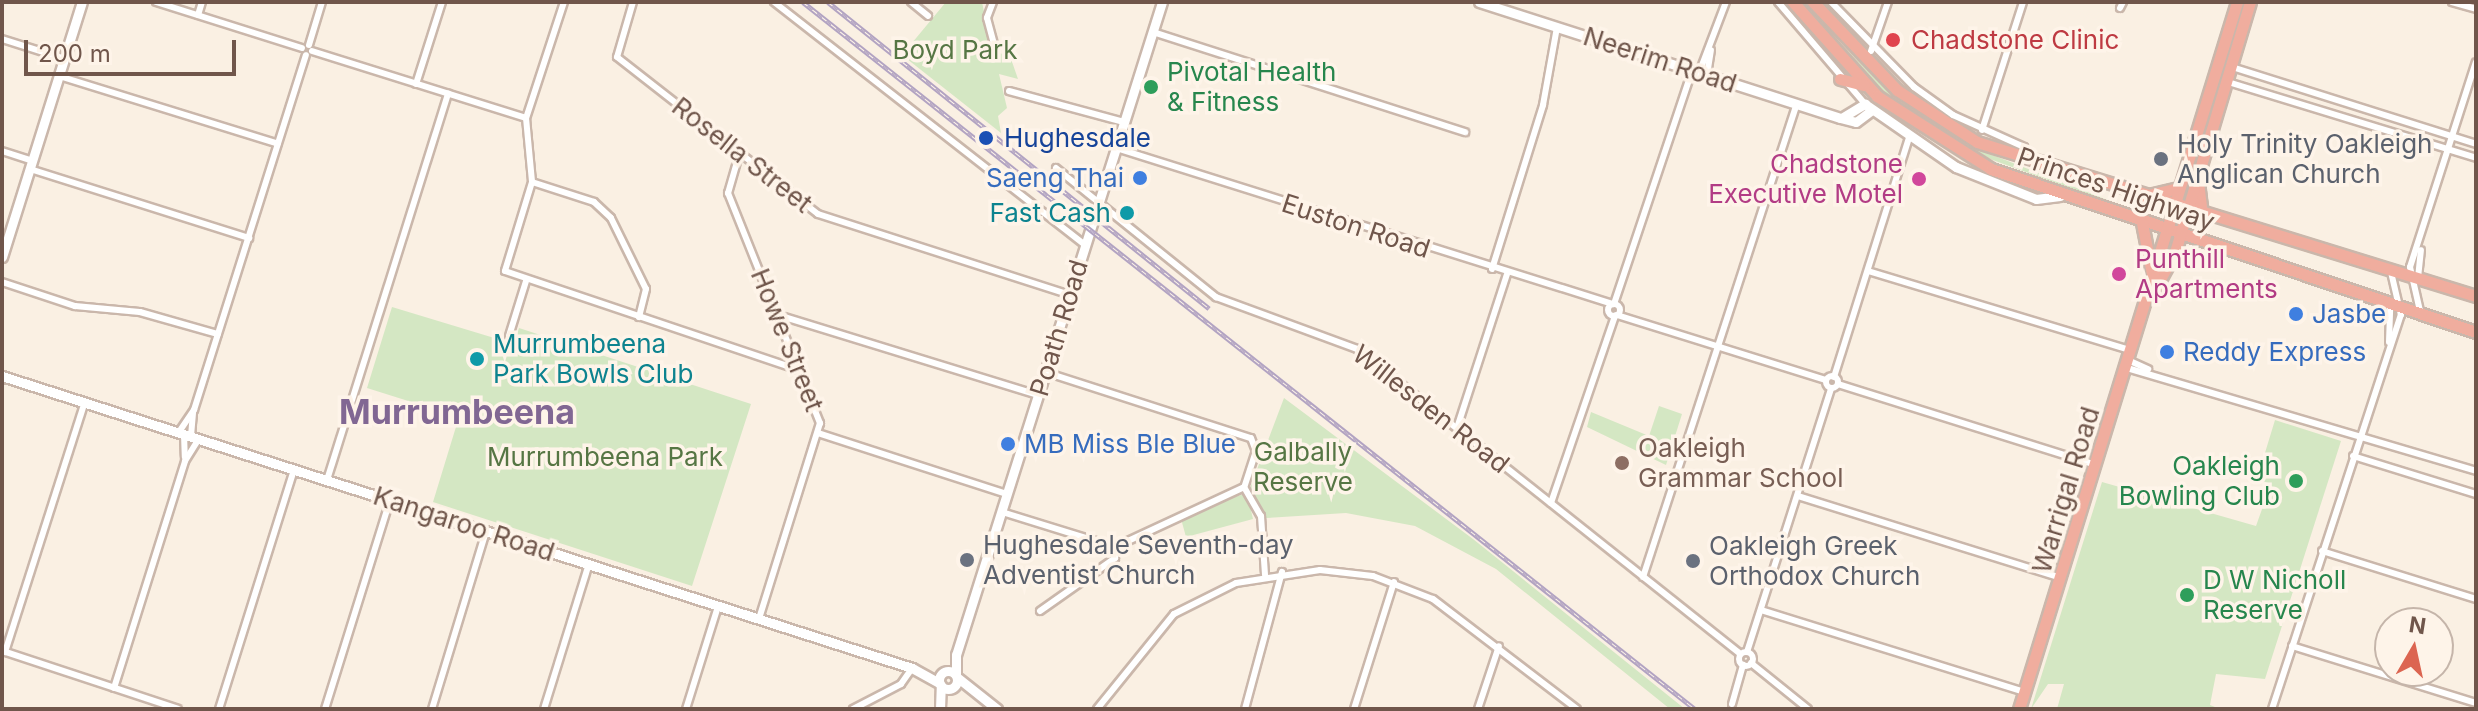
<!DOCTYPE html>
<style>
body{margin:0}
#map{position:relative;width:2478px;height:711px;overflow:hidden;background:#faf0e3;font-family:Inter,sans-serif}
div>[style]{position:absolute}
[style*='--x']{left:calc(var(--x)*1px);top:calc(var(--y)*1px);width:calc(var(--w)*1px);rotate:calc(var(--a)*1deg)}
.green>*{inset:0;background:#d4e7c3}
.roads{filter:drop-shadow(2px 0 #cab7ab) drop-shadow(-2px 0 #cab7ab) drop-shadow(0 2px #cab7ab) drop-shadow(0 -2px #cab7ab)}
.street>*{height:6px;margin:-3px;padding:0 3px;transform-origin:3px;border-radius:3px;background:#fff}
.street>.ring{margin:-3px;padding:0;box-sizing:content-box;background:none;border:6px solid #fff;border-radius:50%}
.secondary>*{height:9px;margin:-4.5px;padding:0 4.5px;transform-origin:4.5px;border-radius:4.5px;background:#fff}
.secondary>.ring{margin:-4.5px;padding:0;box-sizing:content-box;background:none;border:9px solid #fff;border-radius:50%}
.highway>*{height:11px;margin:-5.5px;padding:0 5.5px;transform-origin:5.5px;border-radius:5.5px;background:#f0ad9e}
.rail>*{height:5px;margin-top:-2.5px;transform-origin:0;background:repeating-linear-gradient(90deg,#fef4e9 0 6px,#b2a3c2 0 12px);box-sizing:border-box;border-block:2px solid #b2a3c2}
.dots>*{width:22px;height:22px;translate:-50% -50%;box-sizing:border-box;border:4px solid #fef4e9;border-radius:50%}
span{translate:-50% -50%;white-space:nowrap;text-align:center;line-height:1.15;-webkit-text-stroke:7px #fef4e9;paint-order:stroke}
.health-label{font-size:26px;color:#be3a42}
.left{translate:0 -50%;text-align:left}
.park-label{font-size:26px;color:#567644}
.street-label{font-size:26px;color:#70564b}
.leisure-label{font-size:26px;color:#27864d}
.right{translate:-100% -50%;text-align:right}
.transit-label{font-size:26px;color:#164399}
.worship-label{font-size:26px;color:#5b616d}
.hotel-label{font-size:26px;color:#b23c85}
.shop-label{font-size:26px;color:#366cbe}
.culture-label{font-size:26px;color:#0d838f}
.education-label{font-size:26px;color:#785e54}
.district-label{font-size:34px;color:#816793;font-weight:700}
.frame{position:absolute;inset:0;border:4px solid #70564b;pointer-events:none}
.north{position:absolute;left:2374px;top:607px;width:80px;height:80px;box-sizing:border-box;background:#fef4e9;border:2px solid #c5b5aa;border-radius:50%;rotate:9deg;font-size:22px;font-weight:700;line-height:32px;text-align:center;color:#70564b}
.north::after{content:'';display:block;margin:auto;width:28px;height:36px;background:#dc6551;clip-path:polygon(50% 0,100% 100%,50% 72%,0 100%)}
.scale{position:absolute;left:24px;top:40px;width:212px;height:36px;box-sizing:border-box;border:4px solid #70564b;border-top:0;padding-left:10px;font-size:24px;line-height:28px;white-space:nowrap;color:#70564b;-webkit-text-stroke:6px #fef4e9;paint-order:stroke}
</style>
<div id="map">
<div class="green">
<div style="clip-path:polygon(946px 2px,982px 2px,992px 51px,1010px 56px,1018px 79px,999px 74px,1007px 108px,998px 116px,1001px 133px,902px 55px)"></div>
<div style="clip-path:polygon(1800px 2px,1879px 82px,1967px 145px,2156px 219px,1979px 155px,1875px 87px)"></div>
<div style="clip-path:polygon(392px 307px,514px 344px,519px 328px,751px 404px,692px 586px,433px 502px,459px 417px,367px 388px)"></div>
<div style="clip-path:polygon(1284px 398px,1473px 539px,1685px 709px,1670px 709px,1496px 569px,1415px 526px,1346px 513px,1266px 518px,1250px 488px)"></div>
<div style="clip-path:polygon(1659px 406px,1682px 414px,1666px 465px,1587px 427px,1591px 412px,1649px 436px)"></div>
<div style="clip-path:polygon(2275px 420px,2341px 441px,2265px 679px,2216px 674px,2210px 705px,2220px 709px,2057px 709px,2064px 684px,2048px 684px,2031px 709px,2102px 482px,2256px 526px,2271px 484px,2257px 479px)"></div>
<div style="clip-path:polygon(1247px 493px,1253px 519px,1186px 537px,1180px 515px)"></div>
</div>
<div class="roads">
<div class="street">
<div style="--x:156;--y:2;--w:153;--a:17.5"></div>
<div style="--x:564;--y:2;--w:122;--a:108.1"></div>
<div style="--x:526;--y:118;--w:64;--a:84.6"></div>
<div style="--x:532;--y:182;--w:93;--a:106.9"></div>
<div style="--x:505;--y:271;--w:310;--a:18.6"></div>
<div style="--x:633;--y:2;--w:57;--a:106.2"></div>
<div style="--x:617;--y:57;--w:255;--a:38"></div>
<div style="--x:818;--y:214;--w:265;--a:17.8"></div>
<div style="--x:774;--y:2;--w:395;--a:38"></div>
<div style="--x:911;--y:2;--w:22;--a:39"></div>
<div style="--x:993;--y:2;--w:17;--a:111"></div>
<div style="--x:987;--y:18;--w:28;--a:75"></div>
<div style="--x:1778;--y:2;--w:134;--a:49.5"></div>
<div style="--x:1831;--y:2;--w:119;--a:45.7"></div>
<div style="--x:1914;--y:87;--w:48;--a:35.7"></div>
<div style="--x:1953;--y:115;--w:78;--a:24.3"></div>
<div style="--x:2024;--y:147;--w:11;--a:68"></div>
<div style="--x:2452;--y:2;--w:25;--a:16"></div>
<div style="--x:2120;--y:8;--w:7;--a:-63"></div>
<div style="--x:198;--y:15;--w:14;--a:-73"></div>
<div style="--x:1153;--y:32;--w:328;--a:17.8"></div>
<div style="--x:2;--y:39;--w:66;--a:17.6"></div>
<div style="--x:309;--y:45;--w:45;--a:-73.2"></div>
<div style="--x:312;--y:51;--w:224;--a:17.4"></div>
<div style="--x:1871;--y:51;--w:52;--a:-70.9"></div>
<div style="--x:2232;--y:67;--w:256;--a:17.5"></div>
<div style="--x:1699;--y:73;--w:76;--a:-69.2"></div>
<div style="--x:1707;--y:75;--w:25;--a:-81"></div>
<div style="--x:59;--y:76;--w:229;--a:17.2"></div>
<div style="--x:2228;--y:82;--w:259;--a:17"></div>
<div style="--x:416;--y:84;--w:86;--a:-72.4"></div>
<div style="--x:1009;--y:91;--w:119;--a:15.1"></div>
<div style="--x:1982;--y:130;--w:134;--a:-72.2"></div>
<div style="--x:1116;--y:148;--w:521;--a:17.43"></div>
<div style="--x:2;--y:151;--w:33;--a:18"></div>
<div style="--x:739;--y:155;--w:40;--a:106"></div>
<div style="--x:728;--y:193;--w:248;--a:68.2"></div>
<div style="--x:820;--y:423;--w:205;--a:107.3"></div>
<div style="--x:1056;--y:168;--w:206;--a:38.9"></div>
<div style="--x:1216;--y:297;--w:150;--a:20.2"></div>
<div style="--x:1357;--y:349;--w:490;--a:38.5"></div>
<div style="--x:30;--y:169;--w:230;--a:17.5"></div>
<div style="--x:532;--y:182;--w:65;--a:17.9"></div>
<div style="--x:594;--y:202;--w:23;--a:43"></div>
<div style="--x:611;--y:218;--w:79;--a:63.8"></div>
<div style="--x:646;--y:289;--w:29;--a:104"></div>
<div style="--x:1492;--y:269;--w:172;--a:-72.7"></div>
<div style="--x:1543;--y:105;--w:79;--a:-79.8"></div>
<div style="--x:1868;--y:271;--w:273;--a:16.8"></div>
<div style="--x:2418;--y:278;--w:28;--a:-84"></div>
<div style="--x:2;--y:282;--w:77;--a:18.2"></div>
<div style="--x:75;--y:306;--w:65;--a:5.3"></div>
<div style="--x:140;--y:312;--w:81;--a:15.8"></div>
<div style="--x:1614;--y:304;--w:246;--a:-71.5"></div>
<div class="ring" style="left:1608px;top:304px;width:6px;height:6px"></div>
<div style="--x:2420;--y:311;--w:45;--a:-102.8"></div>
<div style="--x:2410;--y:267;--w:215;--a:-72.2"></div>
<div style="--x:778;--y:315;--w:272;--a:17.1"></div>
<div style="--x:1617;--y:315;--w:219;--a:17.3"></div>
<div style="--x:509;--y:336;--w:58;--a:-72.8"></div>
<div style="--x:2389;--y:342;--w:37;--a:-88"></div>
<div style="--x:2130;--y:361;--w:20;--a:24"></div>
<div style="--x:2127;--y:368;--w:364;--a:16.4"></div>
<div style="--x:1045;--y:372;--w:216;--a:17.8"></div>
<div style="--x:1251;--y:438;--w:14;--a:69"></div>
<div style="--x:1256;--y:451;--w:38;--a:108"></div>
<div class="ring" style="left:1826px;top:376px;width:6px;height:6px"></div>
<div style="--x:1834;--y:377;--w:250;--a:-72.6"></div>
<div style="--x:1838;--y:384;--w:268;--a:17.4"></div>
<div style="--x:1457;--y:428;--w:162;--a:-72"></div>
<div style="--x:179;--y:432;--w:27;--a:-56"></div>
<div style="--x:194;--y:410;--w:372;--a:-72.5"></div>
<div style="--x:818;--y:433;--w:199;--a:17.9"></div>
<div style="--x:184;--y:434;--w:23;--a:88"></div>
<div style="--x:191;--y:436;--w:23;--a:-85"></div>
<div style="--x:2353;--y:456;--w:129;--a:17.2"></div>
<div style="--x:327;--y:480;--w:405;--a:-72.6"></div>
<div style="--x:1244;--y:487;--w:34;--a:60"></div>
<div style="--x:1261;--y:516;--w:59;--a:86.1"></div>
<div style="--x:1798;--y:496;--w:275;--a:17.3"></div>
<div style="--x:1551;--y:503;--w:198;--a:-71.1"></div>
<div style="--x:1002;--y:512;--w:118;--a:17.2"></div>
<div style="--x:1115;--y:547;--w:142;--a:-24.9"></div>
<div style="--x:2322;--y:551;--w:161;--a:17.3"></div>
<div style="--x:1643;--y:577;--w:497;--a:-72"></div>
<div style="--x:1761;--y:610;--w:276;--a:17.3"></div>
<div style="--x:1040;--y:611;--w:92;--a:-35.2"></div>
<div style="--x:1115;--y:558;--w:11;--a:-90"></div>
<div style="--x:2292;--y:646;--w:193;--a:17.2"></div>
<div style="--x:3;--y:651;--w:184;--a:18.3"></div>
<div style="--x:5;--y:652;--w:262;--a:-72.3"></div>
<div style="--x:1747;--y:652;--w:276;--a:-72.3"></div>
<div class="ring" style="left:1739px;top:652px;width:8px;height:8px"></div>
<div style="--x:1751;--y:663;--w:73;--a:38.9"></div>
<div style="--x:114;--y:688;--w:238;--a:-72.6"></div>
<div style="--x:185;--y:461;--w:26;--a:-58"></div>
<div style="--x:1732;--y:704;--w:41;--a:-74.2"></div>
<div style="--x:219;--y:709;--w:251;--a:-72.6"></div>
<div style="--x:325;--y:709;--w:219;--a:-72.7"></div>
<div style="--x:432;--y:709;--w:186;--a:-73.1"></div>
<div style="--x:544;--y:709;--w:152;--a:-72.8"></div>
<div style="--x:686;--y:709;--w:108;--a:-72.7"></div>
<div style="--x:853;--y:709;--w:54;--a:-27.5"></div>
<div style="--x:901;--y:684;--w:19;--a:-55"></div>
<div style="--x:1097;--y:709;--w:122;--a:-51"></div>
<div style="--x:1174;--y:614;--w:69;--a:-26.6"></div>
<div style="--x:1236;--y:583;--w:85;--a:-8.8"></div>
<div style="--x:1320;--y:570;--w:53;--a:6.5"></div>
<div style="--x:1373;--y:576;--w:64;--a:21"></div>
<div style="--x:1433;--y:599;--w:181;--a:37.4"></div>
<div style="--x:1245;--y:709;--w:142;--a:-74.9"></div>
<div style="--x:1354;--y:709;--w:133;--a:-72.5"></div>
<div style="--x:1478;--y:709;--w:66;--a:-71.6"></div>
<div style="--x:2272;--y:709;--w:415;--a:-71.9"></div>
<div style="--x:2401;--y:315;--w:44;--a:-103.1"></div>
</div>
<div class="secondary">
<div style="--x:1479;--y:2;--w:379;--a:17.8"></div>
<div style="--x:1840;--y:118;--w:16;--a:14"></div>
<div style="--x:1856;--y:122;--w:20;--a:-37"></div>
<div style="--x:1843;--y:117;--w:26;--a:-31"></div>
<div style="--x:1865;--y:104;--w:111;--a:34.7"></div>
<div style="--x:1956;--y:167;--w:86;--a:21.8"></div>
<div style="--x:2036;--y:199;--w:24;--a:-7"></div>
<div style="--x:2;--y:257;--w:267;--a:-72.6"></div>
<div style="--x:2;--y:376;--w:956;--a:17.79"></div>
<div style="--x:912;--y:668;--w:31;--a:29"></div>
<div class="ring" style="left:939px;top:671px;width:9px;height:9px"></div>
<div style="--x:956;--y:675;--w:20;--a:-90"></div>
<div style="--x:956;--y:655;--w:685;--a:-72.49"></div>
<div style="--x:958;--y:678;--w:50;--a:38.5"></div>
<div style="--x:940;--y:709;--w:24;--a:-88"></div>
</div>
<div class="highway">
<div style="--x:1793;--y:2;--w:126;--a:48.2"></div>
<div style="--x:1877;--y:96;--w:135;--a:32.6"></div>
<div style="--x:1991;--y:169;--w:512;--a:18.58"></div>
<div style="--x:1813;--y:2;--w:122;--a:46.3"></div>
<div style="--x:1897;--y:90;--w:95;--a:33"></div>
<div style="--x:1977;--y:142;--w:522;--a:17.15"></div>
<div style="--x:1840;--y:79;--w:25;--a:14"></div>
<div style="--x:2198;--y:182;--w:32;--a:83"></div>
<div style="--x:2144;--y:196;--w:36;--a:-13"></div>
<div style="--x:2142;--y:223;--w:52;--a:78.9"></div>
<div style="--x:2153;--y:292;--w:46;--a:-61.2"></div>
<div style="--x:2175;--y:252;--w:261;--a:-73.3"></div>
<div style="--x:2019;--y:709;--w:740;--a:-72.86"></div>
</div>
</div>
<div class="rail">
<div style="--x:803;--y:2;--w:1138;--a:38.4"></div>
<div style="--x:828;--y:2;--w:489;--a:38.8"></div>
</div>
<div class="dots">
<div style="left:1893px;top:40px;background:#e0444e"></div>
<div style="left:1151px;top:87px;background:#2e9e5b"></div>
<div style="left:986px;top:138px;background:#1a4fb4"></div>
<div style="left:2161px;top:159px;background:#6b7280"></div>
<div style="left:1140px;top:178px;background:#3f7fe0"></div>
<div style="left:1919px;top:179px;background:#d1479c"></div>
<div style="left:1127px;top:213px;background:#0f9aa8"></div>
<div style="left:2119px;top:274px;background:#d1479c"></div>
<div style="left:2296px;top:314px;background:#3f7fe0"></div>
<div style="left:2167px;top:352px;background:#3f7fe0"></div>
<div style="left:477px;top:359px;background:#0f9aa8"></div>
<div style="left:1008px;top:444px;background:#3f7fe0"></div>
<div style="left:1622px;top:463px;background:#8d6e63"></div>
<div style="left:2296px;top:481px;background:#2e9e5b"></div>
<div style="left:967px;top:560px;background:#6b7280"></div>
<div style="left:1693px;top:561px;background:#6b7280"></div>
<div style="left:2187px;top:595px;background:#2e9e5b"></div>
</div>
<div class="health-label">
<span class="left" style="left:1911px;top:40px">Chadstone Clinic</span>
</div>
<div class="park-label">
<span style="left:955px;top:50px">Boyd Park</span>
<span style="left:1303px;top:467px">Galbally<br>Reserve</span>
<span style="left:605px;top:457px">Murrumbeena Park</span>
</div>
<div class="street-label">
<span style="left:1660px;top:60px;rotate:18deg">Neerim Road</span>
<span style="left:742px;top:155px;rotate:38deg">Rosella Street</span>
<span style="left:2116px;top:189px;rotate:19deg">Princes Highway</span>
<span style="left:1356px;top:226px;rotate:18deg">Euston Road</span>
<span style="left:1059px;top:328px;rotate:-73deg">Poath Road</span>
<span style="left:787px;top:340px;rotate:68deg">Howe Street</span>
<span style="left:1431px;top:409px;rotate:38deg">Willesden Road</span>
<span style="left:2066px;top:490px;rotate:-73deg">Warrigal Road</span>
<span style="left:464px;top:524px;rotate:18deg">Kangaroo Road</span>
</div>
<div class="leisure-label">
<span class="left" style="left:1167px;top:87px">Pivotal Health<br>&amp; Fitness</span>
<span class="right" style="left:2280px;top:481px">Oakleigh<br>Bowling Club</span>
<span class="left" style="left:2203px;top:595px">D W Nicholl<br>Reserve</span>
</div>
<div class="transit-label">
<span class="left" style="left:1004px;top:138px">Hughesdale</span>
</div>
<div class="worship-label">
<span class="left" style="left:2177px;top:159px">Holy Trinity Oakleigh<br>Anglican Church</span>
<span class="left" style="left:983px;top:560px">Hughesdale Seventh-day<br>Adventist Church</span>
<span class="left" style="left:1709px;top:561px">Oakleigh Greek<br>Orthodox Church</span>
</div>
<div class="hotel-label">
<span class="right" style="left:1903px;top:179px">Chadstone<br>Executive Motel</span>
<span class="left" style="left:2135px;top:274px">Punthill<br>Apartments</span>
</div>
<div class="shop-label">
<span class="right" style="left:1124px;top:178px">Saeng Thai</span>
<span class="left" style="left:2312px;top:314px">Jasbe</span>
<span class="left" style="left:2183px;top:352px">Reddy Express</span>
<span class="left" style="left:1024px;top:444px">MB Miss Ble Blue</span>
</div>
<div class="culture-label">
<span class="right" style="left:1111px;top:213px">Fast Cash</span>
<span class="left" style="left:493px;top:359px">Murrumbeena<br>Park Bowls Club</span>
</div>
<div class="education-label">
<span class="left" style="left:1638px;top:463px">Oakleigh<br>Grammar School</span>
</div>
<div class="district-label">
<span style="left:457px;top:412px">Murrumbeena</span>
</div>
<div class="frame"></div>
<div class="north">N</div>
<div class="scale">200 m</div>
</div>
